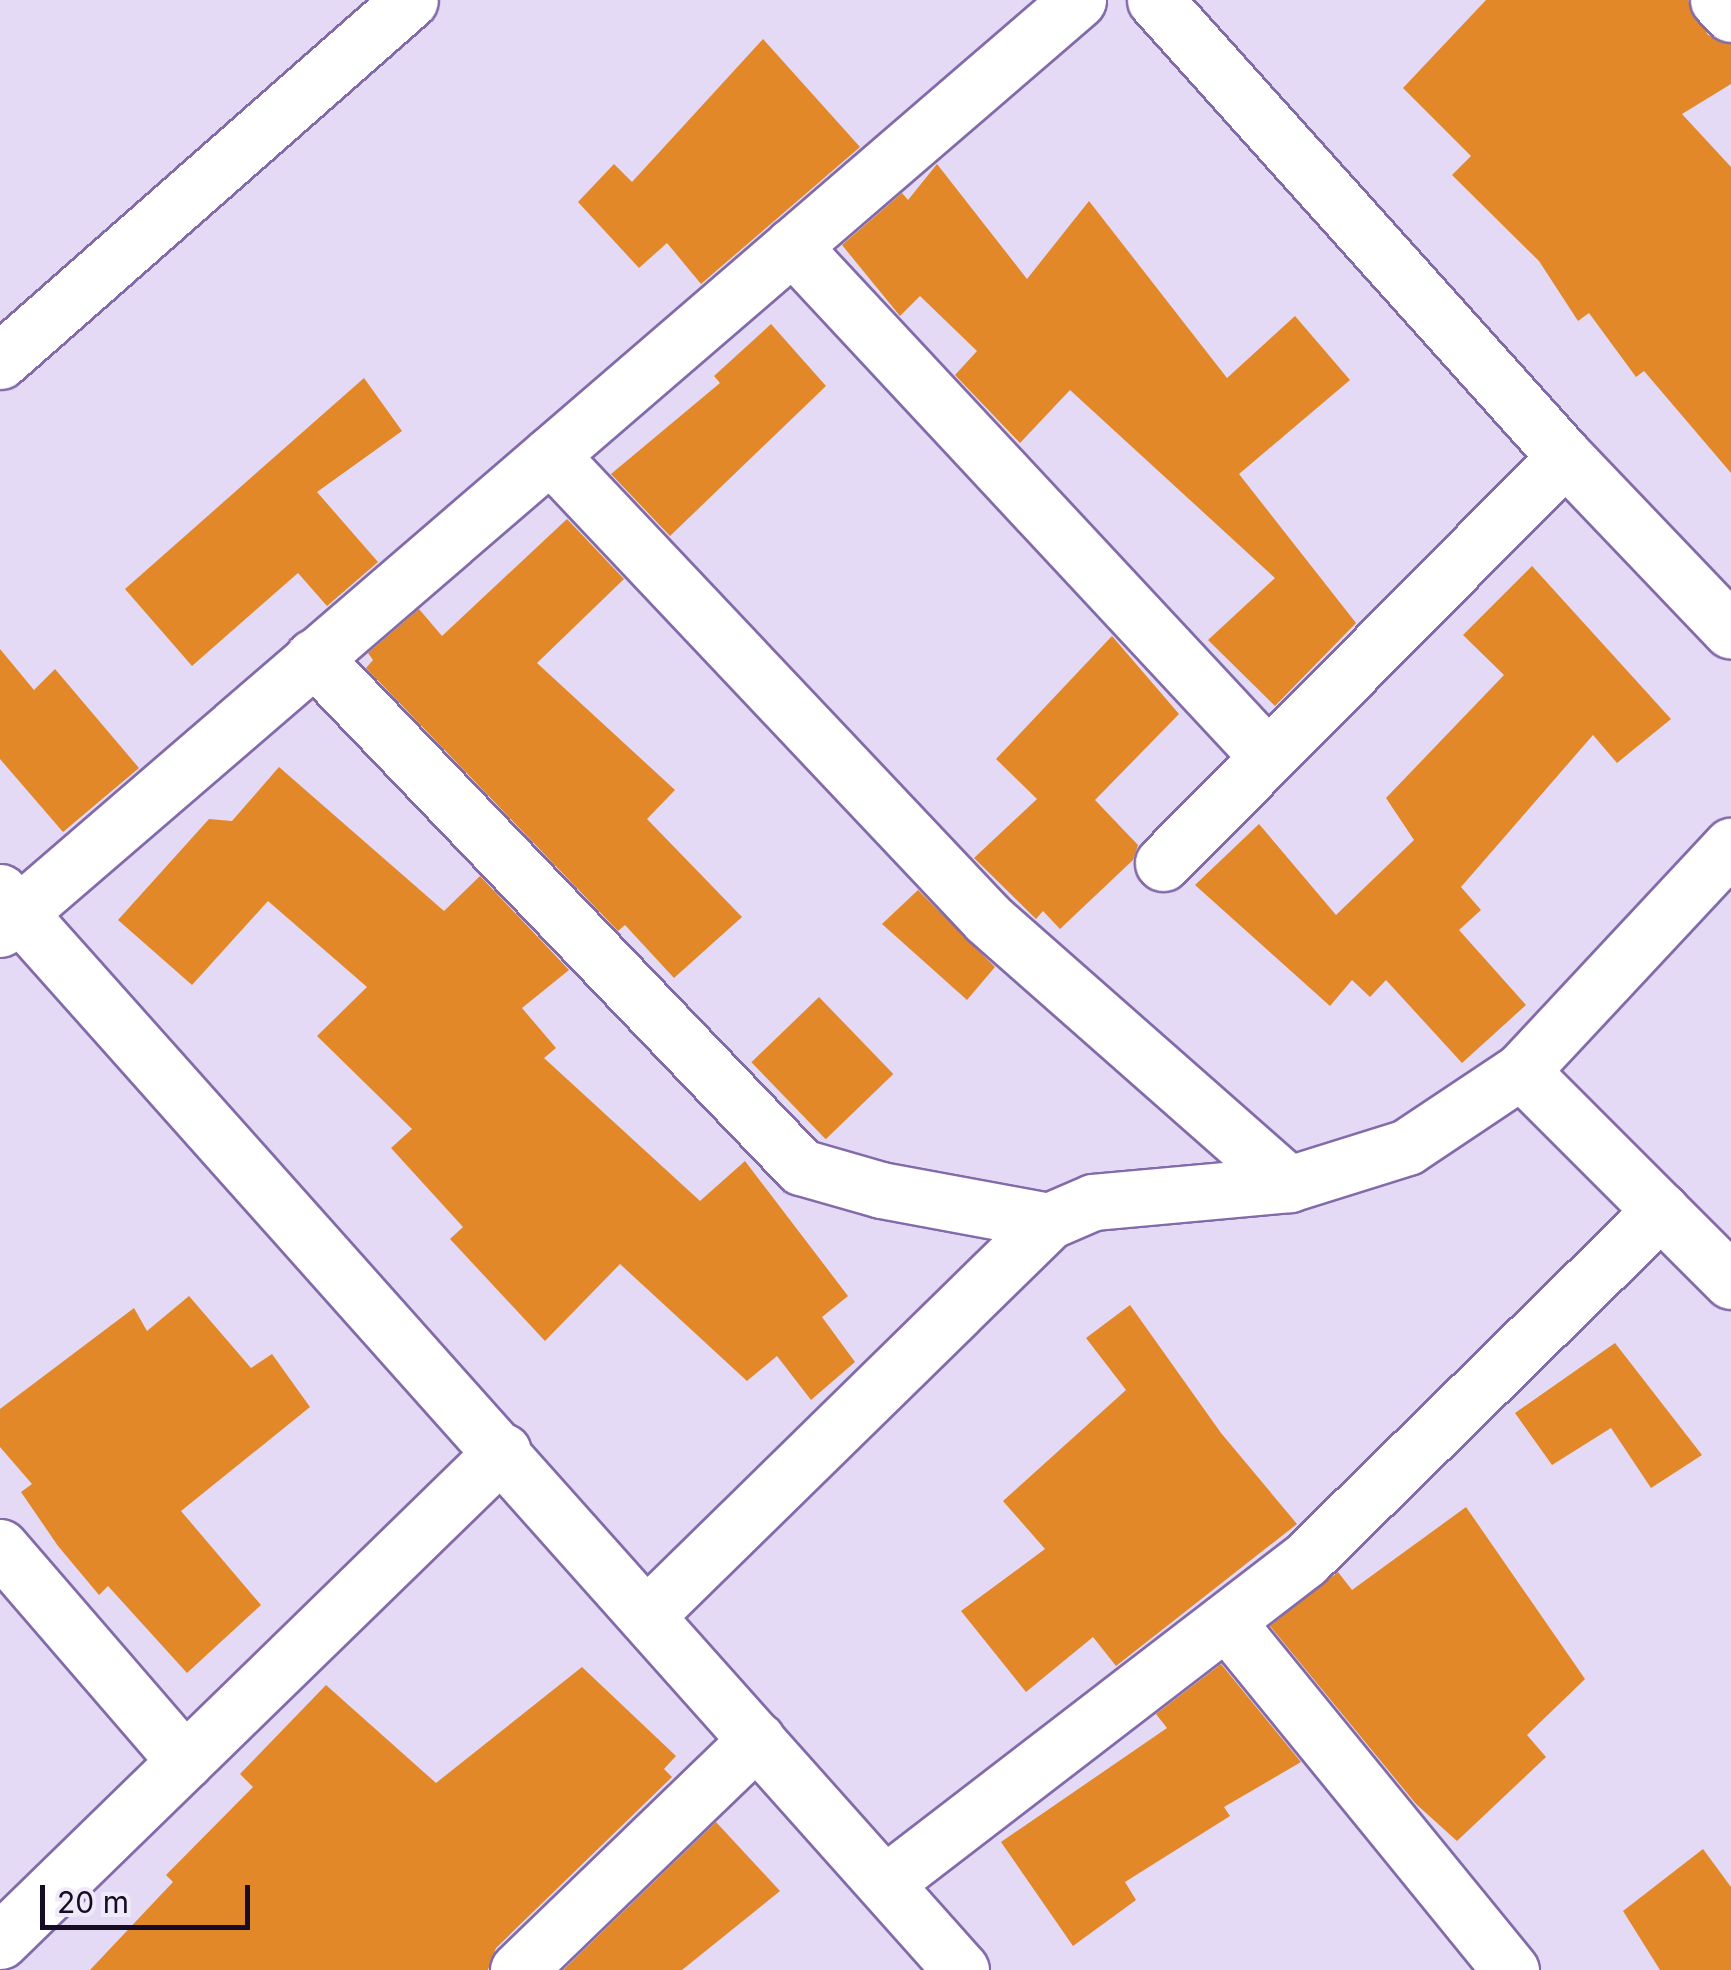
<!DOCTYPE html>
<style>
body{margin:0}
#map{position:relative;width:1731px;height:1970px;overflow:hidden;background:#e4daf6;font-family:Inter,sans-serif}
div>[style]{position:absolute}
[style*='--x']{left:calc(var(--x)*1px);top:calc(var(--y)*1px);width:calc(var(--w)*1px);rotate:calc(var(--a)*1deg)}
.building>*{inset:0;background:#e38828;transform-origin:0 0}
.roads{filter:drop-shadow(2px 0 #836baa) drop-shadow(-2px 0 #836baa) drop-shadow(0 2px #836baa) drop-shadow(0 -2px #836baa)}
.minor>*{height:55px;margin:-27.5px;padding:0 27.5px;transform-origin:27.5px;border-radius:27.5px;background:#fff}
span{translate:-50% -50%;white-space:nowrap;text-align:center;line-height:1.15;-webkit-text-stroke:10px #efeaf9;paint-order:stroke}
.scale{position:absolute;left:40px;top:1885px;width:210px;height:45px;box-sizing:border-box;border:5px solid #160c24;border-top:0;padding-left:12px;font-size:30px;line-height:35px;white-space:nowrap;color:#160c24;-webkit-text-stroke:8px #efeaf9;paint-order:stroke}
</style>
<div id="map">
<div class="building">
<div style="clip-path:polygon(1486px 0,1688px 0,1708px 35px,1731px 44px,1731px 84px,1682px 114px,1731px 167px,1731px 473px,1644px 371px,1636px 377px,1589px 313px,1578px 321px,1539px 261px,1452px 175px,1471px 156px,1403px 88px)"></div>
<div style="clip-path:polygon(763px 39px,860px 147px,701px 284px,667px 243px,639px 268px,578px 202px,614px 164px,632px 182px)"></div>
<div style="clip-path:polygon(937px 164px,1027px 279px,1089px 201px,1227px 378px,1295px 316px,1350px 380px,1239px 474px,1356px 623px,1275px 706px,1208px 640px,1275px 578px,1070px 390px,1020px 443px,955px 375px,977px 351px,920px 296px,900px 316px,842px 245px,902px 193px,908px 200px)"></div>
<div style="clip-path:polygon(771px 324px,826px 386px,670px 536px,611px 474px,720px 383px,714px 376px)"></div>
<div style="clip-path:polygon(364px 378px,402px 431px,317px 492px,378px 562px,327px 606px,298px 573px,192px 666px,125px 589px)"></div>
<div style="clip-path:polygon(567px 519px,624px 579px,537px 663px,675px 790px,647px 819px,742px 917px,674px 978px,625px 925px,618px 931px,366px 668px,373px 660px,368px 653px,419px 609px,442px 636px)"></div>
<div style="clip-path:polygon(1532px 566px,1671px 719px,1617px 763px,1593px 735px,1461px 887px,1481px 910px,1459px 930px,1526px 1005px,1462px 1063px,1386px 980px,1370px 997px,1352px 980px,1330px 1006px,1195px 885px,1259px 824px,1336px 915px,1414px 840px,1386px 798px,1504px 675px,1463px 635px)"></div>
<div style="clip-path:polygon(1112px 636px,1179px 714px,1095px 800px,1138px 845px,1133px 860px,1060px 929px,1043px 911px,1036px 919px,974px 858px,1037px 799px,996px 759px)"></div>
<div style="clip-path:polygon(0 649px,34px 690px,55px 669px,139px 768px,63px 832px,0 759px)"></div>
<div style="clip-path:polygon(279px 767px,444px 911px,480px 876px,569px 970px,522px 1008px,556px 1048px,544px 1058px,700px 1201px,745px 1161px,848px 1296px,822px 1317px,855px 1362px,811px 1400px,777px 1356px,747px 1381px,620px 1264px,545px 1341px,450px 1239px,463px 1227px,391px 1148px,412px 1129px,317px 1036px,367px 987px,268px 901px,192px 985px,118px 920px,209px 819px,232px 821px)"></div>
<div style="clip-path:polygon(918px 890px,995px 967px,967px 1000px,882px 924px)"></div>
<div style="left:819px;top:997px;width:107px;height:94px;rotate:46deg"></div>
<div style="clip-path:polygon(189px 1296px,251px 1368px,272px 1354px,310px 1407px,181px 1511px,261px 1605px,187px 1673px,108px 1586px,99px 1595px,58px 1546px,21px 1492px,32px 1484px,0 1447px,0 1409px,134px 1308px,147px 1331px)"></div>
<div style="clip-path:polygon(1130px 1305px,1221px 1433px,1297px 1524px,1116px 1666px,1093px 1637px,1026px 1692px,961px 1611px,1045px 1549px,1003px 1501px,1126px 1390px,1086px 1338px)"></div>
<div style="clip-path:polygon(1615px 1343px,1702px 1455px,1651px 1488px,1611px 1428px,1552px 1465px,1515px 1413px)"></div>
<div style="clip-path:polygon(1466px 1507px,1585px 1679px,1527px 1735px,1546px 1757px,1457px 1841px,1416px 1804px,1270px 1626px,1338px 1572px,1352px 1590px)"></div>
<div style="clip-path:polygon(1221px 1664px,1301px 1762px,1224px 1807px,1230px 1816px,1125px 1882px,1136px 1900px,1073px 1946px,1001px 1842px,1167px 1728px,1156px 1714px)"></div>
<div style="clip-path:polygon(582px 1667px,676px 1756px,664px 1769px,672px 1777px,496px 1948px,488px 1970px,90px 1970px,173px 1882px,166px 1875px,253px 1787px,240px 1774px,326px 1685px,436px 1783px)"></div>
<div style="clip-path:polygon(716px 1822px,780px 1891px,682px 1970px,563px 1970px)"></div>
<div style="clip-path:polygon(1703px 1849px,1731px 1887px,1731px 1970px,1660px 1970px,1623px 1911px)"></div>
</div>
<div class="roads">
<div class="minor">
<div style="--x:1155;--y:0;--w:614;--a:48.1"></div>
<div style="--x:1565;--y:457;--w:240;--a:46.3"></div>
<div style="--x:1718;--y:0;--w:19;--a:47"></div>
<div style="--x:792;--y:246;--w:698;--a:47.03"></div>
<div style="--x:0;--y:361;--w:546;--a:-41.36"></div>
<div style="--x:550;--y:455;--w:638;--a:46.65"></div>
<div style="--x:988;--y:919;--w:401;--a:41.4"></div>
<div style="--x:313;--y:657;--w:706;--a:46.26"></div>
<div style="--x:801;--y:1167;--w:83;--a:16"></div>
<div style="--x:881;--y:1190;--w:171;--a:10.5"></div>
<div style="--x:1163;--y:863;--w:571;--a:-45.28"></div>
<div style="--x:0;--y:892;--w:1444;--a:48.28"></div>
<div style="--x:0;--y:929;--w:1423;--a:-40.75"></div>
<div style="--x:1521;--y:1071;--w:297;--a:45"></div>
<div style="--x:0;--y:1547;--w:283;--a:49.2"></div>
<div style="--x:648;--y:1614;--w:561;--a:-44.42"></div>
<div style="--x:1049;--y:1221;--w:48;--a:-23.4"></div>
<div style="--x:1093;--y:1202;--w:197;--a:-5.2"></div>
<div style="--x:1289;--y:1184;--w:124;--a:-17.4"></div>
<div style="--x:1407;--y:1147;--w:137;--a:-33.7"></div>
<div style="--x:1521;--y:1071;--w:308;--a:-47"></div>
<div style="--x:1226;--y:1621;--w:451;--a:50.8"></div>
<div style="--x:885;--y:1883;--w:530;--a:-37.56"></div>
<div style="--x:1305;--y:1560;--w:499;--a:-44.5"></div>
<div style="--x:0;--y:1941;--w:702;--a:-44.25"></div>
<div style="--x:518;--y:1970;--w:332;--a:-44"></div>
</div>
</div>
<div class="scale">20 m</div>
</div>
